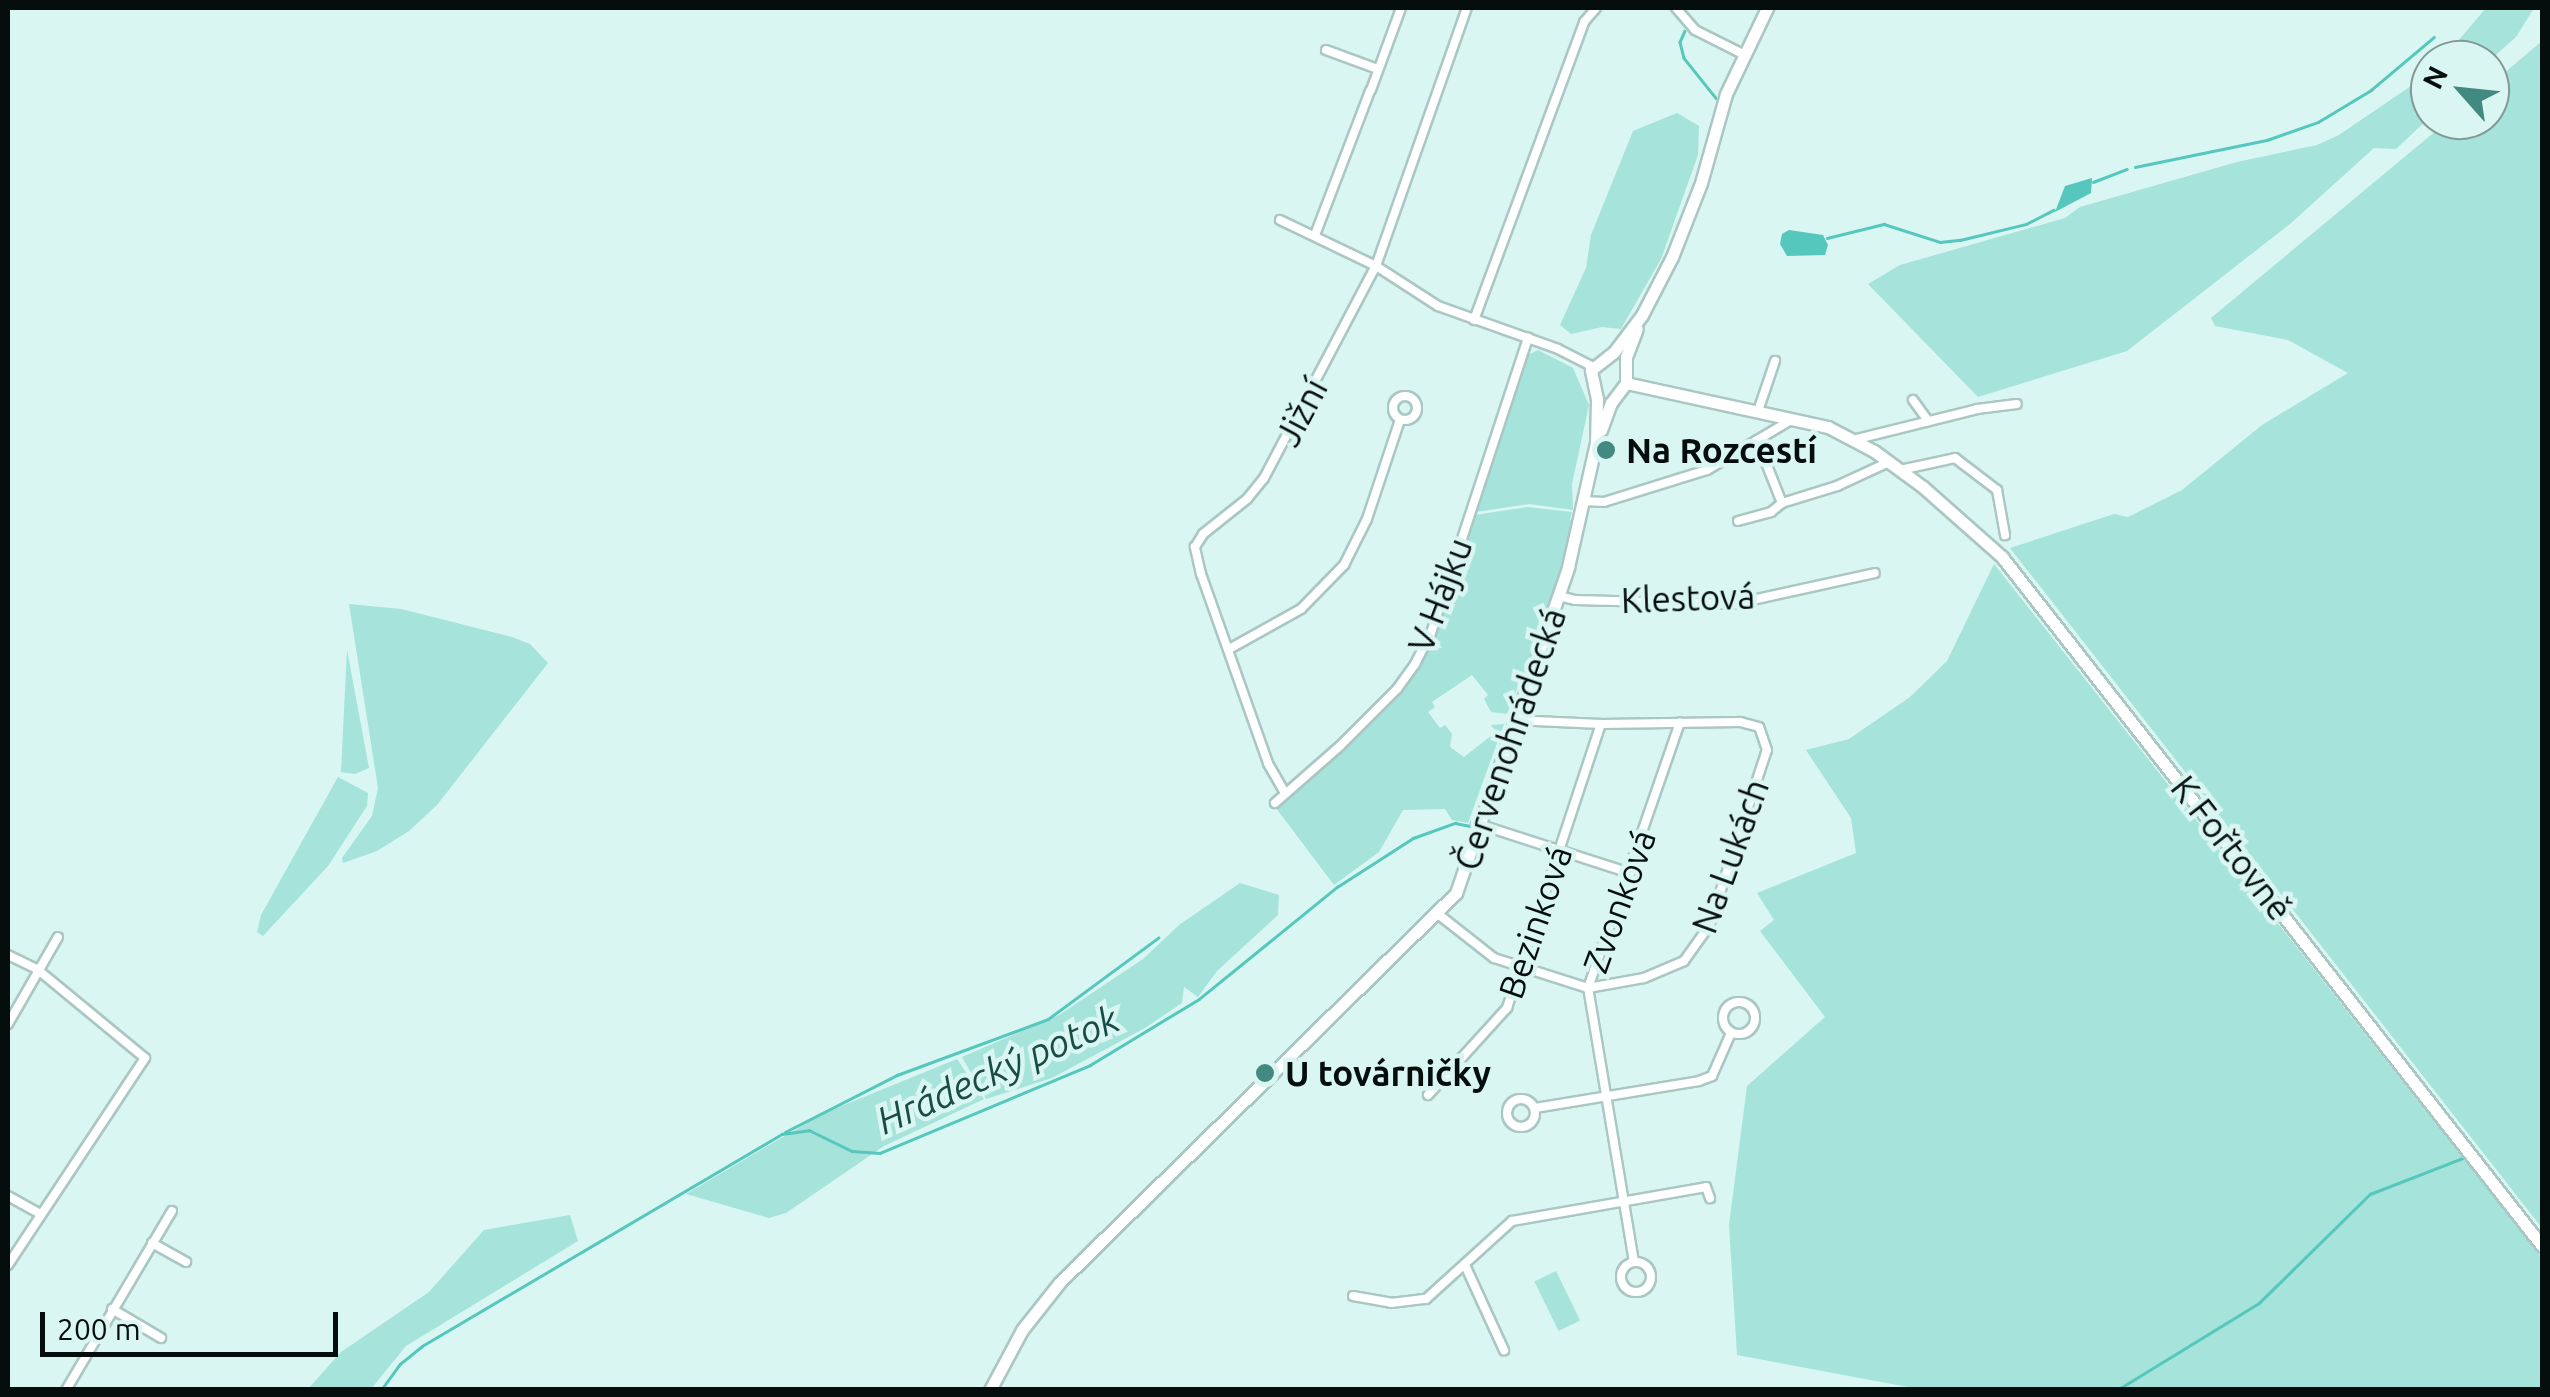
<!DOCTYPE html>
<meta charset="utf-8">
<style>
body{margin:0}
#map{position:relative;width:2550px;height:1397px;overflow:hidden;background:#d9f6f2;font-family:Ubuntu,sans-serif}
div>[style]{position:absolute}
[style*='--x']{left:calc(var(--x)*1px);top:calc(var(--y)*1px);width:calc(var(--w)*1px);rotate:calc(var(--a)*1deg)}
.green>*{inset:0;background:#a5e3db;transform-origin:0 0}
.water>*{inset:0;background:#55c7bd}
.stream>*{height:2.5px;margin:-1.25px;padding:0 1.25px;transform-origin:1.25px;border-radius:1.25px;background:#55c7bd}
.roads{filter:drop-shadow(2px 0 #abc7c3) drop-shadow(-2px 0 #abc7c3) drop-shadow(0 2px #abc7c3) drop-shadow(0 -2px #abc7c3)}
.street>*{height:8px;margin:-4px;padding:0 4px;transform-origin:4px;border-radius:4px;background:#fff}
.street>.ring{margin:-4px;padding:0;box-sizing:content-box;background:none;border:8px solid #fff;border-radius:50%}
.secondary>*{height:11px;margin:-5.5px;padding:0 5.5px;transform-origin:5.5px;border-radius:5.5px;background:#fff}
.dots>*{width:28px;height:28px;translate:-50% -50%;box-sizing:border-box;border:5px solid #d9f6f2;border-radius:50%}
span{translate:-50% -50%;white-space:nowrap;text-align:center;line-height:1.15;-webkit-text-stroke:9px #d9f6f2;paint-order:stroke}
.street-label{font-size:35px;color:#050e0d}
.poi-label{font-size:35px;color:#050e0d;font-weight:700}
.left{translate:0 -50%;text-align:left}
.water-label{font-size:38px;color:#1a4c47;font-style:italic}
.frame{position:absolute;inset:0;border:10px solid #050e0d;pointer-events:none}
.north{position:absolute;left:2410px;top:40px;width:100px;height:100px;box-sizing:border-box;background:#d9f6f2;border:2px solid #849996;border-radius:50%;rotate:297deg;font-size:28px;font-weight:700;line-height:40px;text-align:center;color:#050e0d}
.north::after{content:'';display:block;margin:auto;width:35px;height:45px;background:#428981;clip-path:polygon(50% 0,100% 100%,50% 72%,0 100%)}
.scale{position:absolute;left:40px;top:1312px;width:298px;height:45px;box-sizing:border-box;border:5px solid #050e0d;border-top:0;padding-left:12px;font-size:30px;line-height:35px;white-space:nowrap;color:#050e0d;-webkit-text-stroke:8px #d9f6f2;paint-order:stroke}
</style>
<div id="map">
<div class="green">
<div style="clip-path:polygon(2486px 8px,2534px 8px,2516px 37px,2490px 60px,2442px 60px)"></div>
<div style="clip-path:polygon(2542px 41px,2542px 1228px,2010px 548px,2114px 514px,2128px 517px,2182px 490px,2262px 425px,2348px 373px,2288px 340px,2215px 326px,2211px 318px,2449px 120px,2490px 120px,2490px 85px)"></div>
<div style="clip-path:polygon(2430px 73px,2430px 117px,2396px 149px,2374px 148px,2290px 224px,2127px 351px,1978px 397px,1868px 284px,1900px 265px,2065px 218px,2080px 207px,2237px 162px,2317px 145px,2339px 135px)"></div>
<div style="clip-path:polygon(1677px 113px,1699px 126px,1698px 155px,1661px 259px,1621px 329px,1602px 327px,1571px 334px,1560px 325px,1586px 268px,1591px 235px,1633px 131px)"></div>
<div style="clip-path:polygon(1538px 350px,1573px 368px,1589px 405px,1572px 484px,1573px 510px,1529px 504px,1476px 512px,1528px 355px)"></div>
<div style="clip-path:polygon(1527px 507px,1572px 512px,1570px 520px,1574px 522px,1556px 590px,1507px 714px,1491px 712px,1484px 699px,1488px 695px,1472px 675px,1432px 702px,1435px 707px,1428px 712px,1440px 728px,1445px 725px,1452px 734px,1450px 747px,1464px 757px,1496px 732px,1491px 725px,1504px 724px,1468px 823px,1452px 820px,1445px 809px,1403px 810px,1379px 852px,1334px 885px,1276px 808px,1336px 756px,1404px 687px,1432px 641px,1475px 515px)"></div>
<div style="clip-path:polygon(1994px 564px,2542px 1258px,2542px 1389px,1924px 1390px,1737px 1355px,1729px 1225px,1747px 1086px,1825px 1017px,1760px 931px,1774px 920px,1757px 893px,1856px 853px,1851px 818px,1806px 750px,1849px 739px,1910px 697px,1947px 661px)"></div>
<div style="clip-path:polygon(349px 604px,401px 609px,512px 637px,530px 644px,548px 663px,437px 805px,409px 831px,377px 851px,343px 863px,342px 858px,372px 816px,378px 788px)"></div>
<div style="clip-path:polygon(347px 650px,369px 768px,355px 774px,341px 772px)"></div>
<div style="clip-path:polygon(338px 777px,368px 793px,367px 806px,328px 866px,263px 936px,257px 932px,261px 915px)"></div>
<div style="clip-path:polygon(1240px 883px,1279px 895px,1278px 915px,1217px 971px,1198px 997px,1184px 987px,1182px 1003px,1145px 1028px,1052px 1078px,986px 1099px,962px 1057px,1059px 1015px,1143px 959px,1179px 925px)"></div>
<div style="clip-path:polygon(957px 1059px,984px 1099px,884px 1146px,786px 1213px,769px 1218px,686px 1194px,822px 1114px)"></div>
<div style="clip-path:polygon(570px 1215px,578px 1241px,406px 1346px,371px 1389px,308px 1389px,341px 1352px,429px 1292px,484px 1230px)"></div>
<div style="left:1556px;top:1271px;width:55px;height:24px;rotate:64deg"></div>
</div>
<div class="water">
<div style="clip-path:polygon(2092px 178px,2091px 193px,2055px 212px,2065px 186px)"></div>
<div style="clip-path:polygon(1789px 230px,1823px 235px,1828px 245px,1825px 255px,1787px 256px,1780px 244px,1782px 234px)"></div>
</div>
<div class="stream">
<div style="--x:1685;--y:31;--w:12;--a:114"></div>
<div style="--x:1680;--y:42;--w:16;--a:76"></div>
<div style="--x:1684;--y:58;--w:51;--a:51.3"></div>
<div style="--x:2135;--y:167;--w:135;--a:-11.6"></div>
<div style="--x:2267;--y:140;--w:54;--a:-19.4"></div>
<div style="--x:2318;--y:122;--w:62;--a:-31.1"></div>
<div style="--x:2371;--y:90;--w:82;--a:-40.1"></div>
<div style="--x:2093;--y:182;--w:36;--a:-21"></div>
<div style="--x:1827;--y:238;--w:59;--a:-13.8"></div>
<div style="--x:1884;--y:224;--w:59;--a:17.8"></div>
<div style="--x:1940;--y:242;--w:20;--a:-6"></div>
<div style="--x:1960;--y:240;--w:68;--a:-13.6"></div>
<div style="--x:2026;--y:224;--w:31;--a:-27"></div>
<div style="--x:785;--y:1132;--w:126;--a:-27"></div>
<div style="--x:897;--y:1075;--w:161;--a:-20.3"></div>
<div style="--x:1048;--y:1019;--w:137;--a:-36.4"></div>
<div style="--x:381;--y:1390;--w:32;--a:-54"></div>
<div style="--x:400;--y:1364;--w:28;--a:-39"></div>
<div style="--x:422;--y:1346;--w:418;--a:-30.5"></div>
<div style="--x:782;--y:1134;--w:27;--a:-8"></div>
<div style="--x:809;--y:1130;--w:48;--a:26"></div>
<div style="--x:852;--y:1151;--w:28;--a:4"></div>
<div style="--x:880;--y:1153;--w:228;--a:-22.7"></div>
<div style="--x:1090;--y:1065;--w:127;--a:-31.2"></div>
<div style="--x:1199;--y:999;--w:178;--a:-39.1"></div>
<div style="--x:1337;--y:887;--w:90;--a:-32.8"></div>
<div style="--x:1413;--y:838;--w:45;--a:-19.7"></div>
<div style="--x:1455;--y:823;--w:15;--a:11"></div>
<div style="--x:1470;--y:826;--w:4;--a:-76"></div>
<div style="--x:2117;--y:1390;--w:167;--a:-31.5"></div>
<div style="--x:2259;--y:1303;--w:156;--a:-44.5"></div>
<div style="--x:2370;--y:1194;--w:100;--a:-21.2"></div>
</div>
<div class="roads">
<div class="street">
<div style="--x:1676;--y:8;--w:29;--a:49"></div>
<div style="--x:1695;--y:30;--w:56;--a:26.6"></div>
<div style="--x:1326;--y:50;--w:55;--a:20.1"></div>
<div style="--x:1371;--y:90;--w:87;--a:-69.9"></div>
<div style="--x:1280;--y:220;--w:106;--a:25.6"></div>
<div style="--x:1376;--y:266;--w:74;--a:32.8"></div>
<div style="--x:1438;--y:306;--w:127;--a:19.7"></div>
<div style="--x:1558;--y:349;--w:38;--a:27"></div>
<div style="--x:1315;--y:235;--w:154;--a:-69.1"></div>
<div style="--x:1474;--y:320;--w:318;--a:-69.7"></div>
<div style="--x:1584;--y:22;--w:18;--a:-49"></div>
<div class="ring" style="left:1393px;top:396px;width:16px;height:16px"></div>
<div style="--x:1913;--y:400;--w:26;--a:54"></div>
<div style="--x:1758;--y:411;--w:53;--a:-71.2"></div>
<div style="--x:1757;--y:440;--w:68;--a:68.4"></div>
<div style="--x:1782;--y:503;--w:58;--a:-17.2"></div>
<div style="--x:1837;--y:486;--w:57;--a:-24.8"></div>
<div style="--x:1853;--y:440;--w:128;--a:-14"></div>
<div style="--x:1977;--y:409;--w:40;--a:-7.1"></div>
<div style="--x:1900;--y:470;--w:56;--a:-12.3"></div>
<div style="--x:1955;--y:458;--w:53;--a:37.3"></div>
<div style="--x:1997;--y:490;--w:46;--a:79.9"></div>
<div style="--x:1584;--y:501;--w:20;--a:3"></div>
<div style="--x:1604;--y:502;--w:108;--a:-17.3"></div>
<div style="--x:1707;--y:470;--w:98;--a:-30.8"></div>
<div style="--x:1738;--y:521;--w:34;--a:-15"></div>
<div style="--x:1771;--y:512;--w:14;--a:-39"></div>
<div style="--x:1559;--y:596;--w:16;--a:14"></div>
<div style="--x:1575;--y:600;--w:159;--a:1.4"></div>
<div style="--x:1734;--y:604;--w:144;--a:-12.4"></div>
<div style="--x:1231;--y:648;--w:80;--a:-29.1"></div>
<div style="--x:1301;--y:609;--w:62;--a:-45.7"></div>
<div style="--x:1344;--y:565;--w:51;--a:-63.4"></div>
<div style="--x:1367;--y:519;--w:104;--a:-71.6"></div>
<div style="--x:1285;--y:793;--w:34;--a:-120"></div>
<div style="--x:1268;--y:763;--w:201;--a:-109.5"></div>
<div style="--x:1201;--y:574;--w:28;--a:-103"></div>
<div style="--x:1195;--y:547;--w:15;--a:-58"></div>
<div style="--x:1203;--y:534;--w:56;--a:-38.5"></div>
<div style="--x:1247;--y:499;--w:27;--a:-51"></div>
<div style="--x:1264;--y:478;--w:240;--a:-62.2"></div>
<div style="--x:1376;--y:266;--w:274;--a:-70.6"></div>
<div style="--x:1275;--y:803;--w:86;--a:-41.2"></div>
<div style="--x:1340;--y:746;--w:81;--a:-45"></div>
<div style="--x:1397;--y:689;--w:31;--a:-54"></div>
<div style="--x:1415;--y:664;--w:35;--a:-63"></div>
<div style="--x:1431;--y:633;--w:311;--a:-71.8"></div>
<div style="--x:1478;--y:824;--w:160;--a:17.9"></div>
<div style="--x:1438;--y:914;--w:71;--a:38.2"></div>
<div style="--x:1494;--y:958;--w:99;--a:17.7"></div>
<div style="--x:1588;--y:988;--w:57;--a:-10.1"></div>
<div style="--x:1644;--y:978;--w:43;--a:-23"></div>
<div style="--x:1684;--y:961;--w:43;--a:-54.5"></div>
<div style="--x:1709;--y:926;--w:185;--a:-71.8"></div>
<div style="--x:1767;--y:750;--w:24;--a:-109"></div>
<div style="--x:1759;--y:727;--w:20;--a:-165"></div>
<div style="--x:1740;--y:722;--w:139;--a:179.2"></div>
<div style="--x:1601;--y:724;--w:88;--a:-177.4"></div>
<div style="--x:8;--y:955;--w:32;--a:26"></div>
<div style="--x:37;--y:969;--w:140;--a:39.5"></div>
<div style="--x:145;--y:1058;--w:248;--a:123.5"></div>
<div class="ring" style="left:1723px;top:1002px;width:24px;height:24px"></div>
<div style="--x:8;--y:1024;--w:100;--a:-60.1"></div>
<div style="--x:1428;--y:1095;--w:118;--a:-47.8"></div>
<div style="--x:1507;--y:1008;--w:299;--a:-71.7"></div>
<div class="ring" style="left:1507px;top:1099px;width:20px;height:20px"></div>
<div style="--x:1535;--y:1108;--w:166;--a:-9.3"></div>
<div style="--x:1699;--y:1081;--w:14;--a:-21"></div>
<div style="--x:1712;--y:1076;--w:47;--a:-66.2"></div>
<div style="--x:8;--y:1196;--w:37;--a:29"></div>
<div style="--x:152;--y:1243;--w:39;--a:29"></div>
<div class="ring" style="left:1621px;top:1262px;width:22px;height:22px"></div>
<div style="--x:1634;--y:1262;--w:278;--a:-99.5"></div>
<div style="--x:1588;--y:988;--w:281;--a:-70.9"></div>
<div style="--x:1465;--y:1265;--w:94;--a:65.4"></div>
<div style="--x:1353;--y:1296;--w:39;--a:10"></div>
<div style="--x:1391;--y:1303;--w:35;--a:-7"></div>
<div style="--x:1426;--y:1299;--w:116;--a:-42.2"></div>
<div style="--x:1512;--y:1221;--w:197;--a:-9.9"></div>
<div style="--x:1706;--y:1187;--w:12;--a:70"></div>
<div style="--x:112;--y:1309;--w:57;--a:30.6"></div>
<div style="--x:66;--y:1390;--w:208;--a:-59.4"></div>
</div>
<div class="secondary">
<div style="--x:1626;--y:383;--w:207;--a:12.3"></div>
<div style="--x:1828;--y:427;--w:52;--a:27.6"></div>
<div style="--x:1874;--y:451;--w:61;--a:36.3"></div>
<div style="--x:1923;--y:487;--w:106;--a:41.5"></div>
<div style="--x:2002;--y:557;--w:875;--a:51.91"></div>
<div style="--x:1601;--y:430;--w:29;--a:-70"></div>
<div style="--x:1611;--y:403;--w:25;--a:-53"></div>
<div style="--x:1626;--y:383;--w:26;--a:-90"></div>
<div style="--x:1626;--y:357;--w:30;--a:-69"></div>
<div style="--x:990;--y:1390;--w:68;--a:-61.9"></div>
<div style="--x:1022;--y:1330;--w:61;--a:-51.6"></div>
<div style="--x:1060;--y:1282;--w:555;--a:-44.49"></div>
<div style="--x:1456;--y:893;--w:345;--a:-71"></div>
<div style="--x:1568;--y:567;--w:127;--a:-77.3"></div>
<div style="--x:1596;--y:443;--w:44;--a:-88.7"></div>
<div style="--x:1597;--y:399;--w:30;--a:-102"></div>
<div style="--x:1591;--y:370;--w:29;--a:-38"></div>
<div style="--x:1614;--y:352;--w:46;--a:-52.9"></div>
<div style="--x:1642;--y:315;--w:65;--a:-62.7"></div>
<div style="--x:1672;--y:257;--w:79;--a:-68.6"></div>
<div style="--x:1701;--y:183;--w:92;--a:-74.3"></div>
<div style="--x:1726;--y:94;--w:95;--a:-64.5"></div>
</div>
</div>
<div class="dots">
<div style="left:1606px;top:450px;background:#428981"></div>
<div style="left:1265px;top:1073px;background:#428981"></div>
</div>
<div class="street-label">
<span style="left:1301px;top:412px;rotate:-62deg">Jižní</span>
<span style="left:1440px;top:595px;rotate:-69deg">V Hájku</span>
<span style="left:1688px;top:598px;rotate:-2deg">Klestová</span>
<span style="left:1510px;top:739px;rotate:-71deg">Červenohrádecká</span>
<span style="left:2232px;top:848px;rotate:52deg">K Fořtovně</span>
<span style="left:1730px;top:856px;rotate:-70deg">Na Lukách</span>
<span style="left:1619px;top:901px;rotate:-70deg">Zvonková</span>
<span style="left:1535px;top:922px;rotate:-71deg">Bezinková</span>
</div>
<div class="poi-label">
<span class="left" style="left:1626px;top:450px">Na Rozcestí</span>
<span class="left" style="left:1285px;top:1073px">U továrničky</span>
</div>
<div class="water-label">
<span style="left:998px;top:1070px;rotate:-24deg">Hrádecký potok</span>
</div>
<div class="frame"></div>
<div class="north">N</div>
<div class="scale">200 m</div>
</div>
